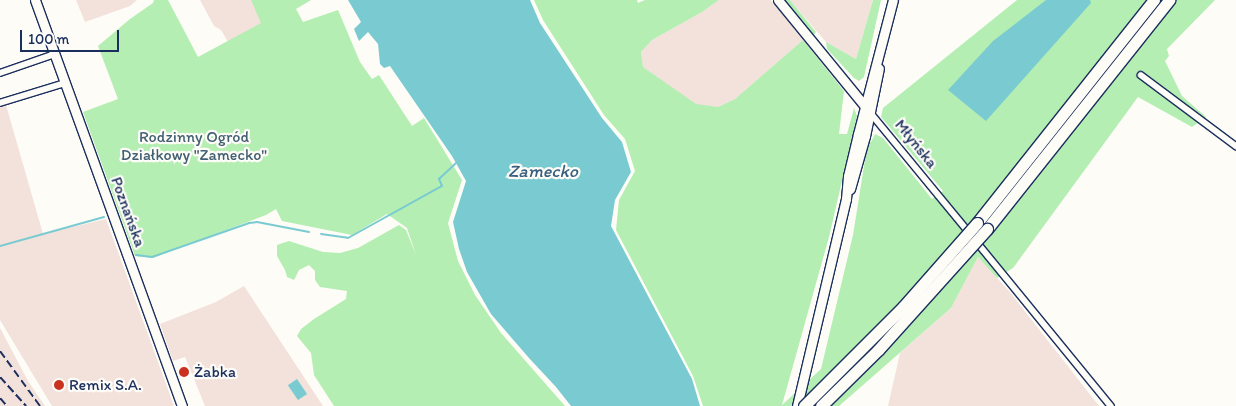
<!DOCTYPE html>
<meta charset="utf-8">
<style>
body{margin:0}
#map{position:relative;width:1236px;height:406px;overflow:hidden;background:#fdfcf7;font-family:Itim,sans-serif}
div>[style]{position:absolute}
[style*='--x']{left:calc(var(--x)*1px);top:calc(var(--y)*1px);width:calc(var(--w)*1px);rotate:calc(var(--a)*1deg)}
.built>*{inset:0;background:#f3e1db}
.green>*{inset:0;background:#b4eeb2}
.water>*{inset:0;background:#7acbd1;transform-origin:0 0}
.stream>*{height:2px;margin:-1px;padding:0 1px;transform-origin:1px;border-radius:1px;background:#7acbd1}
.roads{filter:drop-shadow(1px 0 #1b2f5e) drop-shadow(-1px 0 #1b2f5e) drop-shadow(0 1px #1b2f5e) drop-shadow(0 -1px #1b2f5e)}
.street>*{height:5.5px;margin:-2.75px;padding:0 2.75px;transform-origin:2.75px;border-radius:2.75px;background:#fdfcf7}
.secondary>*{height:9px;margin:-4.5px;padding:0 4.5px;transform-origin:4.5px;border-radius:4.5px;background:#fdfcf7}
.primary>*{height:9px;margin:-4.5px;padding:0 4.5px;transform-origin:4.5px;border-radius:4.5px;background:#fdfcf7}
.highway>*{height:11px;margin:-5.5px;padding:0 5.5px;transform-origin:5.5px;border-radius:5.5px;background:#fdfcf7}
.rail>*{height:2px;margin-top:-1px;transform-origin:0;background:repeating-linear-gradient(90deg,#1b2f5e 0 8px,transparent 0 12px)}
.bridges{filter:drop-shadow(1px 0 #1b2f5e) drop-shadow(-1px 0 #1b2f5e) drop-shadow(0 1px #1b2f5e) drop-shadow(0 -1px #1b2f5e)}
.highway-bridge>*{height:11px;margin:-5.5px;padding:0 5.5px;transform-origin:5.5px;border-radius:5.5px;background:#fdfcf7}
.dots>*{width:14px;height:14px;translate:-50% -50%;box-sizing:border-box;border:2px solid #fdfcf7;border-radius:50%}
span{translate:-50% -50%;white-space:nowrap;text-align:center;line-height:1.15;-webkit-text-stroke:4.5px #fdfcf7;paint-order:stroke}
.park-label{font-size:16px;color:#415f73}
.street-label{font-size:16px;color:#1b2f5e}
.poi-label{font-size:16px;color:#1b2f5e}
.left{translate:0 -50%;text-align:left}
.water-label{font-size:18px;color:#385e80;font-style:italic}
.scale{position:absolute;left:20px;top:30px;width:99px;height:22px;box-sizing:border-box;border:2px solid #1b2f5e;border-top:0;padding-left:6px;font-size:15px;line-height:18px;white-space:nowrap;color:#1b2f5e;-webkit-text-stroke:4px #fdfcf7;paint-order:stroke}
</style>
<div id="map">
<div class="built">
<div style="clip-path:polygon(76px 0,137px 0,130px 6px,85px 22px)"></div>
<div style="clip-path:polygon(200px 0,251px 0,262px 23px,228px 42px,221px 30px,214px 26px)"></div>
<div style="clip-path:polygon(719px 0,771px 0,803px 40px,735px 99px,718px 107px,696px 105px,685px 98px,643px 67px,641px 52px,652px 40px,702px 12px)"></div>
<div style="clip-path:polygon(790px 0,873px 0,856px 59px,826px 42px)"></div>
<div style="clip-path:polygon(4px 98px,43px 234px,106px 219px,174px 406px,52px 406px,0 320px,0 99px)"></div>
<div style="clip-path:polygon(978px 257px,1009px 291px,1099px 406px,888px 406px,900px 353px,951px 308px)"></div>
<div style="clip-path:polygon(244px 286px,323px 406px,205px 406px,185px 357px,173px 361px,160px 324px,216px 302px)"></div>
<div style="clip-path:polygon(0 328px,28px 381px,45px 406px,0 406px)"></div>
</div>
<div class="green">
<div style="clip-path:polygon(154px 0,168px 0,198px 57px,261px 23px,251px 0,311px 0,296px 9px,303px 22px,338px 10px,360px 62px,372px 79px,379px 75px,412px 126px,424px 118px,462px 180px,448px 223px,458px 261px,475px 295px,501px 333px,565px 406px,334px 406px,314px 375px,311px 353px,297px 336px,301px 329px,314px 319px,346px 299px,347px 291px,320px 287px,315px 280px,315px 271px,309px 265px,299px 270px,294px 280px,287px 277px,285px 270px,277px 256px,277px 245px,289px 241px,323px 252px,340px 253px,358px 248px,399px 225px,406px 230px,416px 255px,407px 228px,387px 214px,352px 235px,282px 221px,276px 209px,266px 215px,153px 258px,135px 256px,83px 112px,118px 99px,98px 46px,130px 19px,153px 3px)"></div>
<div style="clip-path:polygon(534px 0,637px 0,638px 3px,645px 0,719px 0,702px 12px,652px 40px,641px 52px,643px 67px,696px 104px,718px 107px,735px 99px,803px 40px,844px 91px,839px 134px,847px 134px,854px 108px,857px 116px,829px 237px,782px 405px,821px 369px,853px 235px,868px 141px,871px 142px,875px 134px,883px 138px,932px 199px,943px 191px,881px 117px,883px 108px,1017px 0,1215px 0,1167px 49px,1169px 56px,1165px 61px,1182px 96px,1206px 117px,1192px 127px,1138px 97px,1013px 268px,997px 278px,978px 257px,951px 308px,839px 406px,703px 406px,693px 376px,616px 230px,619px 200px,635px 171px,625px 139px,604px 115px,543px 20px)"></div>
<div style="clip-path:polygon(784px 0,790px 0,816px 32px,813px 36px)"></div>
<div style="clip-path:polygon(873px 0,881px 0,864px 77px,859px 81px,854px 78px,827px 49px,826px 42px,856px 59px)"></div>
</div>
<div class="water">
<div style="clip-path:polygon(348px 0,530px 0,540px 23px,602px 118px,622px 142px,631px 172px,615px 200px,611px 226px,692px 379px,700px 406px,571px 406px,556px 387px,529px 358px,491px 314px,467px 272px,459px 249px,453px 222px,466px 181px,452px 156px,390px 66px,384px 68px,380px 64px,378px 44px,368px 32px,359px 41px,354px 29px,361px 22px)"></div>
<div style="clip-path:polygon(1046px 0,1090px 0,1091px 3px,986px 121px,948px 90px,993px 41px)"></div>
<div style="left:297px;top:379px;width:18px;height:11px;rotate:56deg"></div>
</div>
<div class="stream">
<div style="--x:321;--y:234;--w:27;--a:8"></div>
<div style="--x:348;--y:238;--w:107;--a:-29"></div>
<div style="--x:442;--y:186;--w:8;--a:-113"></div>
<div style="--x:439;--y:179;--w:23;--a:-43"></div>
<div style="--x:0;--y:246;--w:108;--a:-15.6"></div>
<div style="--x:136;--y:255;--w:16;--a:7"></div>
<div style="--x:152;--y:257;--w:103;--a:-19.3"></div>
<div style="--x:249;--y:223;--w:8;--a:-7"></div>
<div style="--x:257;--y:222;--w:53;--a:10.9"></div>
</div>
<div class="roads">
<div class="street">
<div style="--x:0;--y:73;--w:58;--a:-19.1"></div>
<div style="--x:1141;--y:75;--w:119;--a:36.8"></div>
<div style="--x:0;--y:103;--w:68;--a:-17.1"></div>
<div style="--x:870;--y:112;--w:156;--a:50.5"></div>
<div style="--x:976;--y:241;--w:213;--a:50.7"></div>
</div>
<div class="secondary">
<div style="--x:35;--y:0;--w:432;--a:70.1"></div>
<div style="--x:778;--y:0;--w:142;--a:50.7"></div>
</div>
<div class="primary">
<div style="--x:850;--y:189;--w:55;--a:-74.2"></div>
<div style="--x:865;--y:136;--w:69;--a:-78.4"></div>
<div style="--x:797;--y:406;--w:213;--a:-76.7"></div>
<div style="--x:846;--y:199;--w:23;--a:-85"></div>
<div style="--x:848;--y:176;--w:43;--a:-76.6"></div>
<div style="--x:858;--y:134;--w:138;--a:-75.4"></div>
</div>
<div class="highway">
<div style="--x:977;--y:223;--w:285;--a:-51.6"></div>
<div style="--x:987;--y:229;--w:293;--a:-51.5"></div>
</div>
</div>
<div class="rail">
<div style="--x:0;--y:351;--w:68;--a:54"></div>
<div style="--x:0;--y:377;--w:39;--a:48"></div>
<div style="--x:0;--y:398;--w:11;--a:49"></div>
</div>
<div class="bridges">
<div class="highway-bridge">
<div style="--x:804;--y:406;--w:140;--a:-45"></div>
<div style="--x:903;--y:307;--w:112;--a:-48.6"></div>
<div style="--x:821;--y:406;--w:80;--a:-44.5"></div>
<div style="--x:878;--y:350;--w:163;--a:-48"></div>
</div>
</div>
<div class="dots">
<div style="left:184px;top:372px;background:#c8321e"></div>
<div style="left:59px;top:385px;background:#c8321e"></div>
</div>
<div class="park-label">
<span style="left:194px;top:146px">Rodzinny Ogród<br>Działkowy "Zamecko"</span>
</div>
<div class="street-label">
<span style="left:916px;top:144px;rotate:51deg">Młyńska</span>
<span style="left:128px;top:212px;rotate:70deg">Poznańska</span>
</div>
<div class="poi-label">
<span class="left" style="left:194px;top:372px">Żabka</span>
<span class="left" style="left:69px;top:385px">Remix S.A.</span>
</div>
<div class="water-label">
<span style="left:543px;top:171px">Zamecko</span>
</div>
<div class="scale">100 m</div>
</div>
